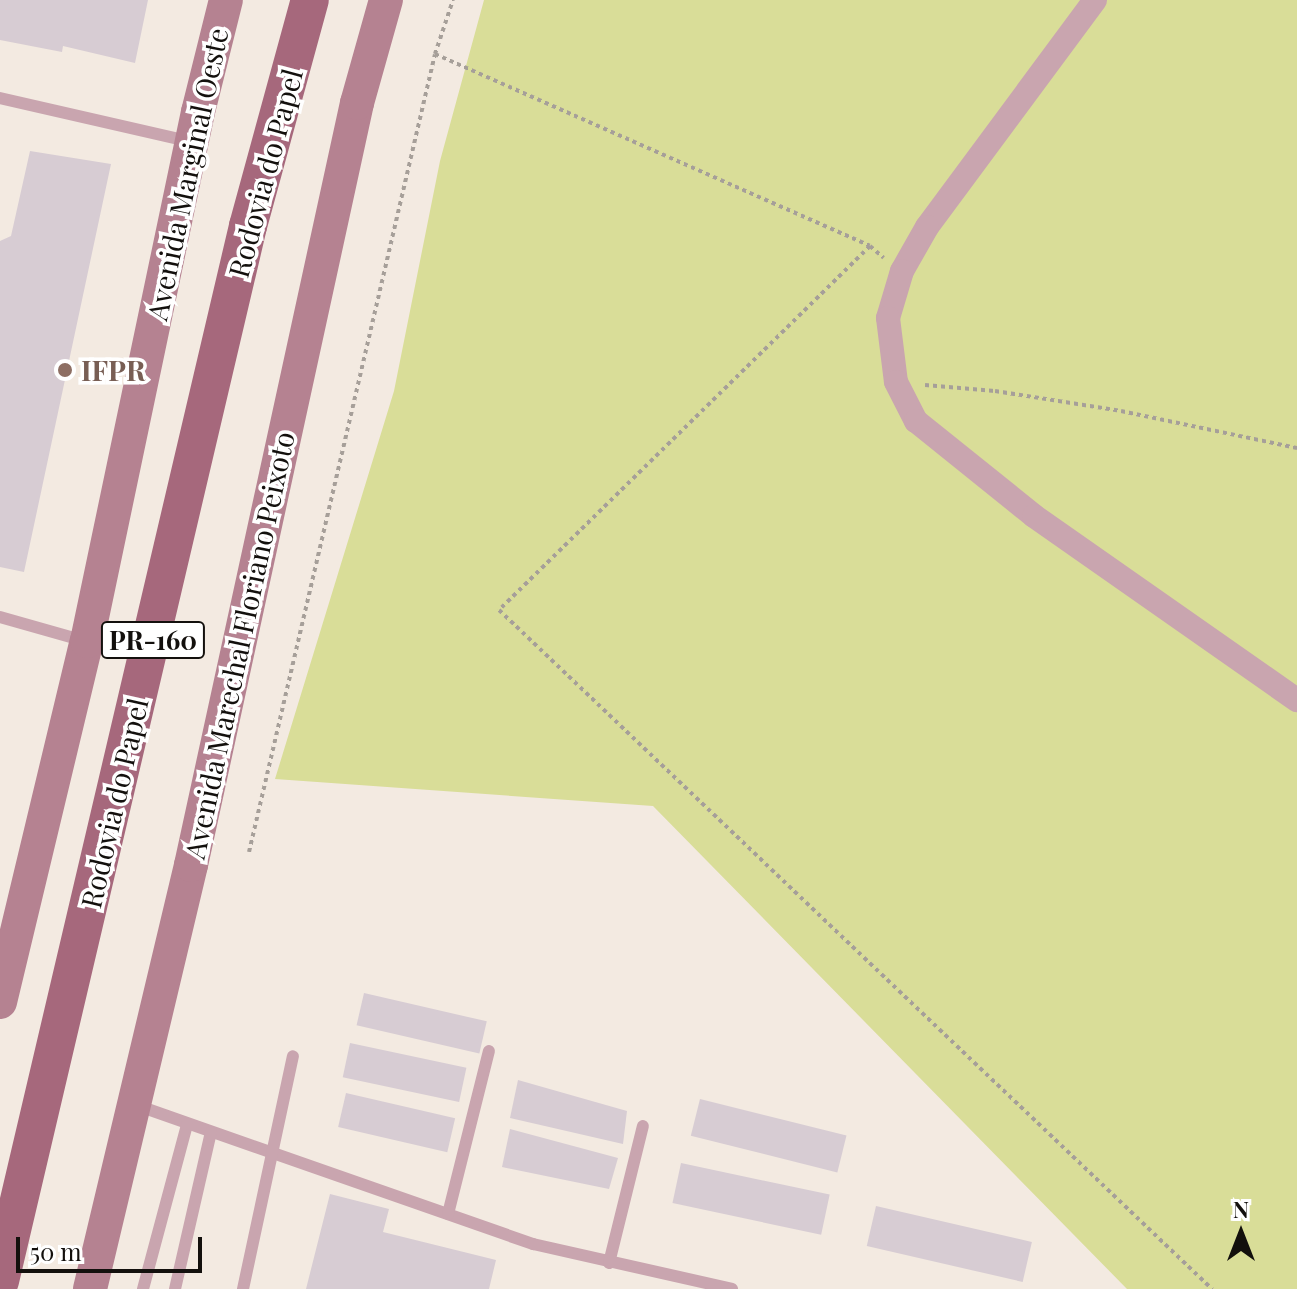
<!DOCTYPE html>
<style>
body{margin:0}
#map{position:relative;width:1297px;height:1289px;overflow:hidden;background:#f3eae1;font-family:"Playfair Display",serif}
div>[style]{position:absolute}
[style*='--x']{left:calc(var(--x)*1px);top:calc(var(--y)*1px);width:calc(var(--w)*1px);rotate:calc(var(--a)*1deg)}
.green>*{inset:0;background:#d9dd98}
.building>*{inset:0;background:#d7ccd3;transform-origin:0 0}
.path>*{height:4px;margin-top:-2px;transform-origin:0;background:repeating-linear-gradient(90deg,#a69f99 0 4px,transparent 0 8px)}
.service>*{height:12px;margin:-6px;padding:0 6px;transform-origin:6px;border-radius:6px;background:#c9a5af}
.minor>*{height:24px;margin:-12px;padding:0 12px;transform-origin:12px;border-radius:12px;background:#c9a5af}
.secondary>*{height:34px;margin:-17px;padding:0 17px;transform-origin:17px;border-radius:17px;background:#b58291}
.primary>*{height:38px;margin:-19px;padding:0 19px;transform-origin:19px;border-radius:19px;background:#a6687c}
.dots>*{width:22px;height:22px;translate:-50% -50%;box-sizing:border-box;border:4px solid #fff;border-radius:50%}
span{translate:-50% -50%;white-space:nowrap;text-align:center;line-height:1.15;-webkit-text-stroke:7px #fff;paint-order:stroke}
.shield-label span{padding:2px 6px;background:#fff;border:2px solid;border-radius:6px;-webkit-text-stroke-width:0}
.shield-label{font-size:26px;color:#13100d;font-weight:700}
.street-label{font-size:28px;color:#13100d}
.education-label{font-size:28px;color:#785e54;font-weight:700}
.left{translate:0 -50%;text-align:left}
.north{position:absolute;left:1201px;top:1193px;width:80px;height:80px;-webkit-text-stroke:6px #fff;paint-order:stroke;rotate:0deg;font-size:22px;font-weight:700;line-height:32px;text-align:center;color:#13100d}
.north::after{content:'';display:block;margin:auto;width:28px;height:36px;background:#13100d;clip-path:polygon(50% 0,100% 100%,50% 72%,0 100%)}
.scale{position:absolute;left:16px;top:1237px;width:186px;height:36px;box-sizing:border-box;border:4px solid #13100d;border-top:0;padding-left:10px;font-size:24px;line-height:28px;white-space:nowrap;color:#13100d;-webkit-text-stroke:6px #fff;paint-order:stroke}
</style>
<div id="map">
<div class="green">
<div style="clip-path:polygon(484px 0,1297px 0,1297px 1289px,1127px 1289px,653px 806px,275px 779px,394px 391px,440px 161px)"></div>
</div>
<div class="building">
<div style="clip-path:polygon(0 0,148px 0,135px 63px,63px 46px,62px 52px,0 40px)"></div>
<div style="clip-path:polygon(30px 151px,111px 164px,24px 572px,0 567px,0 241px,11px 236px)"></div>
<div style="left:364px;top:993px;width:126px;height:33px;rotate:13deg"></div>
<div style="left:350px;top:1043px;width:119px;height:35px;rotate:12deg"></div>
<div style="clip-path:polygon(518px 1080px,627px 1111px,623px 1144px,510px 1118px)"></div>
<div style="left:346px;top:1093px;width:112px;height:35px;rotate:13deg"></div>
<div style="left:700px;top:1099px;width:151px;height:38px;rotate:14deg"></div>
<div style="clip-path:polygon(510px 1129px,618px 1158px,609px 1189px,502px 1167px)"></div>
<div style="left:681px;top:1163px;width:152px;height:41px;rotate:12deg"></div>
<div style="clip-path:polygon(330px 1194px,389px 1209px,383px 1232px,496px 1260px,489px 1289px,306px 1289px)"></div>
<div style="left:876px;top:1206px;width:160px;height:41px;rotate:13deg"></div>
</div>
<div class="path">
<div style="--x:435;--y:54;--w:475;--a:23.8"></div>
<div style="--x:870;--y:246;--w:18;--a:41"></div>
<div style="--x:870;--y:246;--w:520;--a:135.55"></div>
<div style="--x:499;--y:610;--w:985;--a:43.6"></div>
<div style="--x:925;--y:385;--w:70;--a:4.9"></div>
<div style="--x:995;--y:391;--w:128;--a:9"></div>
<div style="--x:1121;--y:411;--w:180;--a:11.9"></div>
<div style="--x:249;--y:852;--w:819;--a:-76.88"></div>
<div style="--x:435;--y:54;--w:57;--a:-71.6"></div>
</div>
<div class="service">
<div style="--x:0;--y:98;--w:193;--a:12.9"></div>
<div style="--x:0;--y:617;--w:88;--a:15.8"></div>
<div style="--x:136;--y:1105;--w:421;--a:19.3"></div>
<div style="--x:533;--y:1244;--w:204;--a:12.7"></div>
<div style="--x:448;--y:1214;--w:168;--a:-75.9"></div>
<div style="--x:609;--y:1263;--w:141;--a:-76.1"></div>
<div style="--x:143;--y:1289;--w:170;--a:-75"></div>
<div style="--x:175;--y:1289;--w:161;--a:-77.1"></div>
<div style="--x:243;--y:1289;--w:238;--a:-77.9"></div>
</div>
<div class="minor">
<div style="--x:1095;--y:0;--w:282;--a:126.5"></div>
<div style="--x:927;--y:227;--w:51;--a:119.6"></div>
<div style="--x:902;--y:271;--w:49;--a:106.6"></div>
<div style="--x:888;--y:318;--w:64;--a:82.9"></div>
<div style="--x:896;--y:382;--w:44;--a:62.9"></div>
<div style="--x:916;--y:421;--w:151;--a:38.8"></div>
<div style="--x:1034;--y:516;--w:321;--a:35"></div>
</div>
<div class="secondary">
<div style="--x:0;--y:1002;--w:371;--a:-76.5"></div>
<div style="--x:87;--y:641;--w:541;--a:-78.15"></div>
<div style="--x:198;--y:112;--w:115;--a:-76"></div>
<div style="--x:90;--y:1289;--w:436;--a:-76.6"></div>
<div style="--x:191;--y:865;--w:780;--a:-77.71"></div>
<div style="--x:357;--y:103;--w:107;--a:-74.3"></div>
</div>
<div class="primary">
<div style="--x:0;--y:1281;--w:1084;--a:-76.77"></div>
<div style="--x:248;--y:226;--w:234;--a:-74.7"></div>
</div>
<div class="dots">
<div style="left:65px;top:370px;background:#8d6e63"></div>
</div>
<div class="shield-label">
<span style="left:153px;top:640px">PR-160</span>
</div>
<div class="street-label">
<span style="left:265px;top:173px;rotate:-75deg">Rodovia do Papel</span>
<span style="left:187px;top:174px;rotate:-78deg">Avenida Marginal Oeste</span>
<span style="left:239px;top:645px;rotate:-78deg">Avenida Marechal Floriano Peixoto</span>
<span style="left:114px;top:803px;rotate:-77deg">Rodovia do Papel</span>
</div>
<div class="education-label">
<span class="left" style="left:81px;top:370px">IFPR</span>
</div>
<div class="north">N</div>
<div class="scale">50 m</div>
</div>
